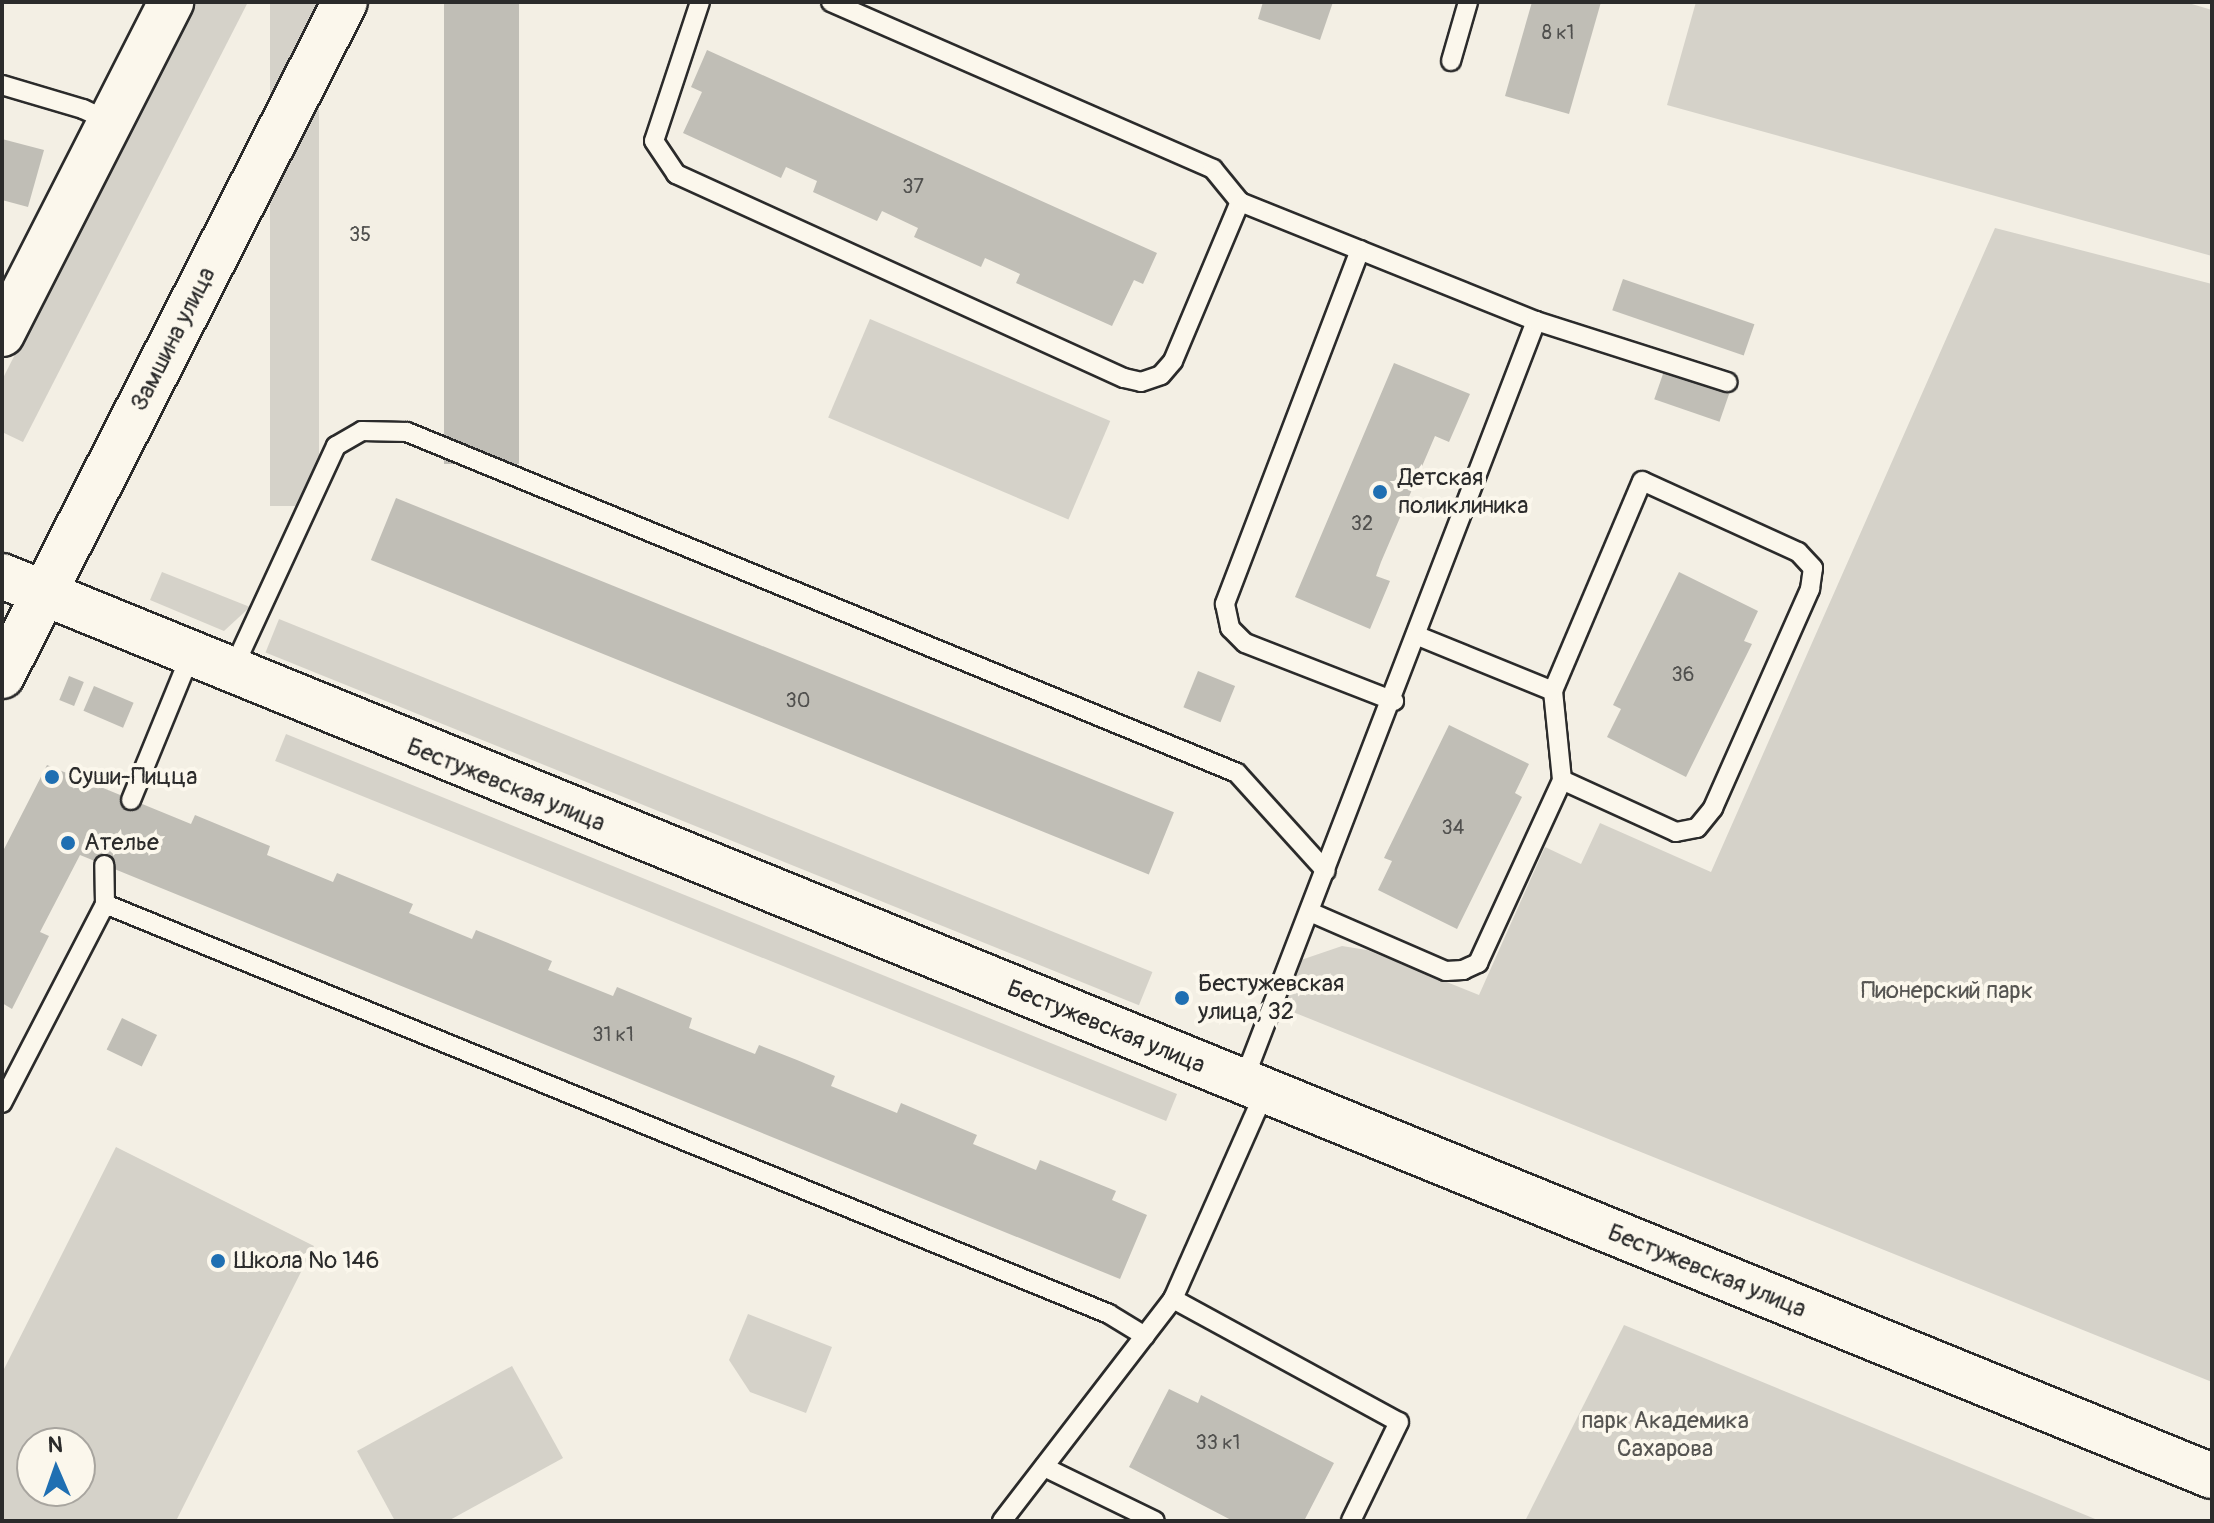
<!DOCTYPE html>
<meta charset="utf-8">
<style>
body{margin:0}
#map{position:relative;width:2214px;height:1523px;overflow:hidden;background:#f3efe4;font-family:Pangolin,sans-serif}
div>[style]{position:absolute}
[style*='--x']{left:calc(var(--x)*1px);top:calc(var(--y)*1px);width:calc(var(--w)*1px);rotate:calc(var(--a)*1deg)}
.green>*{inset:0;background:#d5d2c9;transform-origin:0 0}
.building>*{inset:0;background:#c0beb6;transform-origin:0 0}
.roads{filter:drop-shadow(2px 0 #2b2b2b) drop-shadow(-2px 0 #2b2b2b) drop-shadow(0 2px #2b2b2b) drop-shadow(0 -2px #2b2b2b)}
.service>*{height:18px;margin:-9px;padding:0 9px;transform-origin:9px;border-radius:9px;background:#fbf7ec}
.tertiary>*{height:44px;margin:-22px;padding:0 22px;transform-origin:22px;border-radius:22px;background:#fbf7ec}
.dots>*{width:22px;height:22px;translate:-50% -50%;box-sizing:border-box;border:4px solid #fbf7ec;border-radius:50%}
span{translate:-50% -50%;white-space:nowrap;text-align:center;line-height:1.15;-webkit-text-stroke:8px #fbf7ec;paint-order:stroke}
.number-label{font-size:20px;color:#50504e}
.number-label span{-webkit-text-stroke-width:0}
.street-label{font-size:24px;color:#2b2b2b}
.poi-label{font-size:24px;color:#2b2b2b}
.left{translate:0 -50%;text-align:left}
.park-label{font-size:24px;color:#565552}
.frame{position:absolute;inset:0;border:4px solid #2b2b2b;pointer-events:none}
.north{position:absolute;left:16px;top:1427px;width:80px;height:80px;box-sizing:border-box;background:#fbf7ec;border:2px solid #a8a59f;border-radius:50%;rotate:358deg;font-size:22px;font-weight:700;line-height:32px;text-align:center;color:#2b2b2b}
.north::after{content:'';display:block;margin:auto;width:28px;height:36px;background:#1f6fb2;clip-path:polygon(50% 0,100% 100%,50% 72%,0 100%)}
</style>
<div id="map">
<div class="green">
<div style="clip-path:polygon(194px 2px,248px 2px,23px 442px,2px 432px,2px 380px)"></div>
<div style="left:270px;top:2px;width:49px;height:504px"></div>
<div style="clip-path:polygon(1696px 2px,2185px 2px,2212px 10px,2212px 256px,1667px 105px)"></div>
<div style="clip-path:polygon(1995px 228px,2212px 284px,2212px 1382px,1283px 1008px,1301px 960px,1342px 946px,1367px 950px,1479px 995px,1545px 847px,1581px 864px,1600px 823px,1711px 872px)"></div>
<div style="left:870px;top:319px;width:261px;height:107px;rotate:23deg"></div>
<div style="clip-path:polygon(162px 572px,250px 607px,224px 631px,150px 600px)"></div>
<div style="left:279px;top:619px;width:942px;height:36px;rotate:22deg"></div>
<div style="left:286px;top:734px;width:961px;height:29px;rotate:22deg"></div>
<div style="clip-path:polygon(evenodd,116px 1147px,314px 1246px,176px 1521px,2px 1521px,2px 1373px,116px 1147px,32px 1443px,80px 1443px,80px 1491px,32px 1491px,32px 1443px)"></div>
<div style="clip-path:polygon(748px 1314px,832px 1347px,806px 1413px,750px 1392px,729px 1360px)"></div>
<div style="clip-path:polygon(1624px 1325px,2100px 1521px,1525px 1521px)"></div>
<div style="clip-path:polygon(512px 1366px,563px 1458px,448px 1521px,395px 1521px,357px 1451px)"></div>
</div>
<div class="building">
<div style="left:444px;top:2px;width:75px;height:462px"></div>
<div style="clip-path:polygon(1263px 2px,1333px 2px,1320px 40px,1258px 19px)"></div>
<div style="clip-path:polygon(1532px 2px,1601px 2px,1569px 114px,1505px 96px)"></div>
<div style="clip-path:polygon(707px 50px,1157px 253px,1143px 284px,1134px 280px,1112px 326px,1016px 283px,1020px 274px,985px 258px,981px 267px,914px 237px,918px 228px,882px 211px,877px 221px,813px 192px,817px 181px,786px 167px,781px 178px,683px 133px,702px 92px,691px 87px)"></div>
<div style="clip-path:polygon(2px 139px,44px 150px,28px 207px,2px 200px)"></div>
<div style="left:1623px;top:279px;width:139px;height:33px;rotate:19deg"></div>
<div style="clip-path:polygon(1394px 363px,1470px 394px,1449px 442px,1435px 436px,1381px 562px,1376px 576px,1390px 581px,1370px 629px,1295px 597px)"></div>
<div style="left:1664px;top:371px;width:69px;height:30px;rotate:19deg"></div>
<div style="left:396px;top:498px;width:839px;height:67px;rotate:22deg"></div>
<div style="clip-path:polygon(1679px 572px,1758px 611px,1744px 641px,1752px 644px,1686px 777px,1607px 737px,1621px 709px,1613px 705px)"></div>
<div style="left:1198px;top:671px;width:40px;height:39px;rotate:22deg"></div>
<div style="left:69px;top:676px;width:16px;height:26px;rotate:22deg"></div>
<div style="left:94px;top:686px;width:43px;height:27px;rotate:23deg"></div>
<div style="clip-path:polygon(1449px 725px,1529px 764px,1515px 793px,1522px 797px,1457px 929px,1378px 890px,1392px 861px,1384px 858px)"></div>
<div style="clip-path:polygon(47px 765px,191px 824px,195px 815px,270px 846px,267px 855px,333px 882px,337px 873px,413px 904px,409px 913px,472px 939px,476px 930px,552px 961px,548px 970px,613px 996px,617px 987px,692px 1018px,689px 1028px,755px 1054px,759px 1045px,797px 1060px,835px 1076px,831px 1086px,897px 1113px,901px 1103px,977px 1135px,973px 1144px,1036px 1170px,1040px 1160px,1116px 1191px,1112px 1200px,1147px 1215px,1120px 1279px,80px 855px,40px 932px,49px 936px,12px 1009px,2px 1003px,2px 853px)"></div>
<div style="left:122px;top:1018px;width:39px;height:35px;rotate:26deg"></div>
<div style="clip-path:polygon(1169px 1389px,1198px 1403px,1201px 1395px,1334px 1463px,1304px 1521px,1233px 1521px,1129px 1467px)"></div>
</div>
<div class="roads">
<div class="service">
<div style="--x:700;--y:2;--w:146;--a:108.3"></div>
<div style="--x:654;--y:141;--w:40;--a:56"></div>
<div style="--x:676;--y:174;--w:492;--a:24.5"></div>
<div style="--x:1124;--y:378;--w:17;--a:13"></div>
<div style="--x:1141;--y:382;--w:21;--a:-19"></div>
<div style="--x:1161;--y:375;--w:18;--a:-49"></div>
<div style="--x:1173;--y:361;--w:173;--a:-67.2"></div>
<div style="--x:831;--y:2;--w:417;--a:23.6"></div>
<div style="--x:1213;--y:169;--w:43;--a:50.7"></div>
<div style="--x:1240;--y:202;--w:319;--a:21.9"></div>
<div style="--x:1536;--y:321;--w:815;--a:111.06"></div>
<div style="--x:1451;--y:61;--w:61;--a:-73.9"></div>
<div style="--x:2;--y:85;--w:84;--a:16.5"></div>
<div style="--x:83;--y:109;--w:31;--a:25"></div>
<div style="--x:1360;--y:250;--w:379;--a:110.9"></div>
<div style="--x:1225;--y:604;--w:25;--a:78"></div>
<div style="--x:1230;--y:628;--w:21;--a:45"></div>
<div style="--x:1245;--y:643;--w:160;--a:21.3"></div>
<div style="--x:1536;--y:321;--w:201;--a:17.7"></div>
<div style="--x:1418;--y:636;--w:146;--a:22.2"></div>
<div style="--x:1553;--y:691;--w:89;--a:84.2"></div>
<div style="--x:232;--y:671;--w:248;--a:-65.2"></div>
<div style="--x:336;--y:446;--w:30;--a:-30"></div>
<div style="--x:362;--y:431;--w:45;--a:1.3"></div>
<div style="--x:407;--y:432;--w:897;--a:22.33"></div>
<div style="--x:1237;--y:773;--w:132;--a:47.8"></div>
<div style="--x:131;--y:800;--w:156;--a:-67.7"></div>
<div style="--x:105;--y:904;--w:1084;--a:22.21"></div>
<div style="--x:1109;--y:1314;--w:42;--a:31.4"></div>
<div style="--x:1310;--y:912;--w:148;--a:23.5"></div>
<div style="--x:1446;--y:971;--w:17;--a:-3"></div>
<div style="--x:1463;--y:970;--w:17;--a:-25"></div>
<div style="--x:1478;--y:963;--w:201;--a:-65.3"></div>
<div style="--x:1562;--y:780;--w:125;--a:24.5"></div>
<div style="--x:1676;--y:832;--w:21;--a:-11"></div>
<div style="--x:1697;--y:828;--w:26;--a:-51"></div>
<div style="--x:1713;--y:808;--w:240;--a:-66.1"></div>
<div style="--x:1810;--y:589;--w:21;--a:-82"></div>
<div style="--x:1813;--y:568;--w:22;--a:-133"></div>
<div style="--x:1798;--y:552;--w:171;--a:-155.5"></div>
<div style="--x:1642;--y:481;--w:228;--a:113"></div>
<div style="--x:2;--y:1103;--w:224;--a:-62.6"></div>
<div style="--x:105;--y:904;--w:39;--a:-91"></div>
<div style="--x:1173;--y:1299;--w:227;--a:-66.1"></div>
<div style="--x:1044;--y:1467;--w:123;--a:25.9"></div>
<div style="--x:1002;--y:1521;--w:280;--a:-52.4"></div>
<div style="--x:1173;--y:1299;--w:257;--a:28.6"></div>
<div style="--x:1399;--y:1422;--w:110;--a:115.9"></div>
</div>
<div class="tertiary">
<div style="--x:2;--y:334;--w:373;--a:-63"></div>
<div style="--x:2;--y:576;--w:2386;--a:22.16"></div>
<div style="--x:2;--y:676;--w:756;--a:-63.03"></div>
</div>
</div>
<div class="dots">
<div style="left:1380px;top:492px;background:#1f6fb2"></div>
<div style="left:52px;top:777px;background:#1f6fb2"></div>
<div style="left:68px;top:843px;background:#1f6fb2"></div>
<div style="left:1182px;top:998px;background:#1f6fb2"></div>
<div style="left:218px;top:1261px;background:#1f6fb2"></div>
</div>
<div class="number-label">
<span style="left:1558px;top:32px">8 к1</span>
<span style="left:913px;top:186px">37</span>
<span style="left:360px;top:234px">35</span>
<span style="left:1362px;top:523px">32</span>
<span style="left:1683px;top:674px">36</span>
<span style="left:798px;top:700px">30</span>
<span style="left:1453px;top:827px">34</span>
<span style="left:613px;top:1034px">31 к1</span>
<span style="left:1218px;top:1442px">33 к1</span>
</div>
<div class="street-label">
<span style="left:173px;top:339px;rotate:-63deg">Замшина улица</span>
<span style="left:506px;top:785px;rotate:22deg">Бестужевская улица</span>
<span style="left:1106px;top:1027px;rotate:22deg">Бестужевская улица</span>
<span style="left:1707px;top:1271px;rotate:22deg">Бестужевская улица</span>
</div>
<div class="poi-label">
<span class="left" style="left:1398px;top:492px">Детская<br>поликлиника</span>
<span class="left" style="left:68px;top:777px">Суши-Пицца</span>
<span class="left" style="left:84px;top:843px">Ателье</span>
<span class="left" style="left:1198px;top:998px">Бестужевская<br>улица, 32</span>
<span class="left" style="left:234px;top:1261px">Школа № 146</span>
</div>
<div class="park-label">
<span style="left:1947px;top:991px">Пионерский парк</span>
<span style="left:1665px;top:1435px">парк Академика<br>Сахарова</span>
</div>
<div class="frame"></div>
<div class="north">N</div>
</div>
